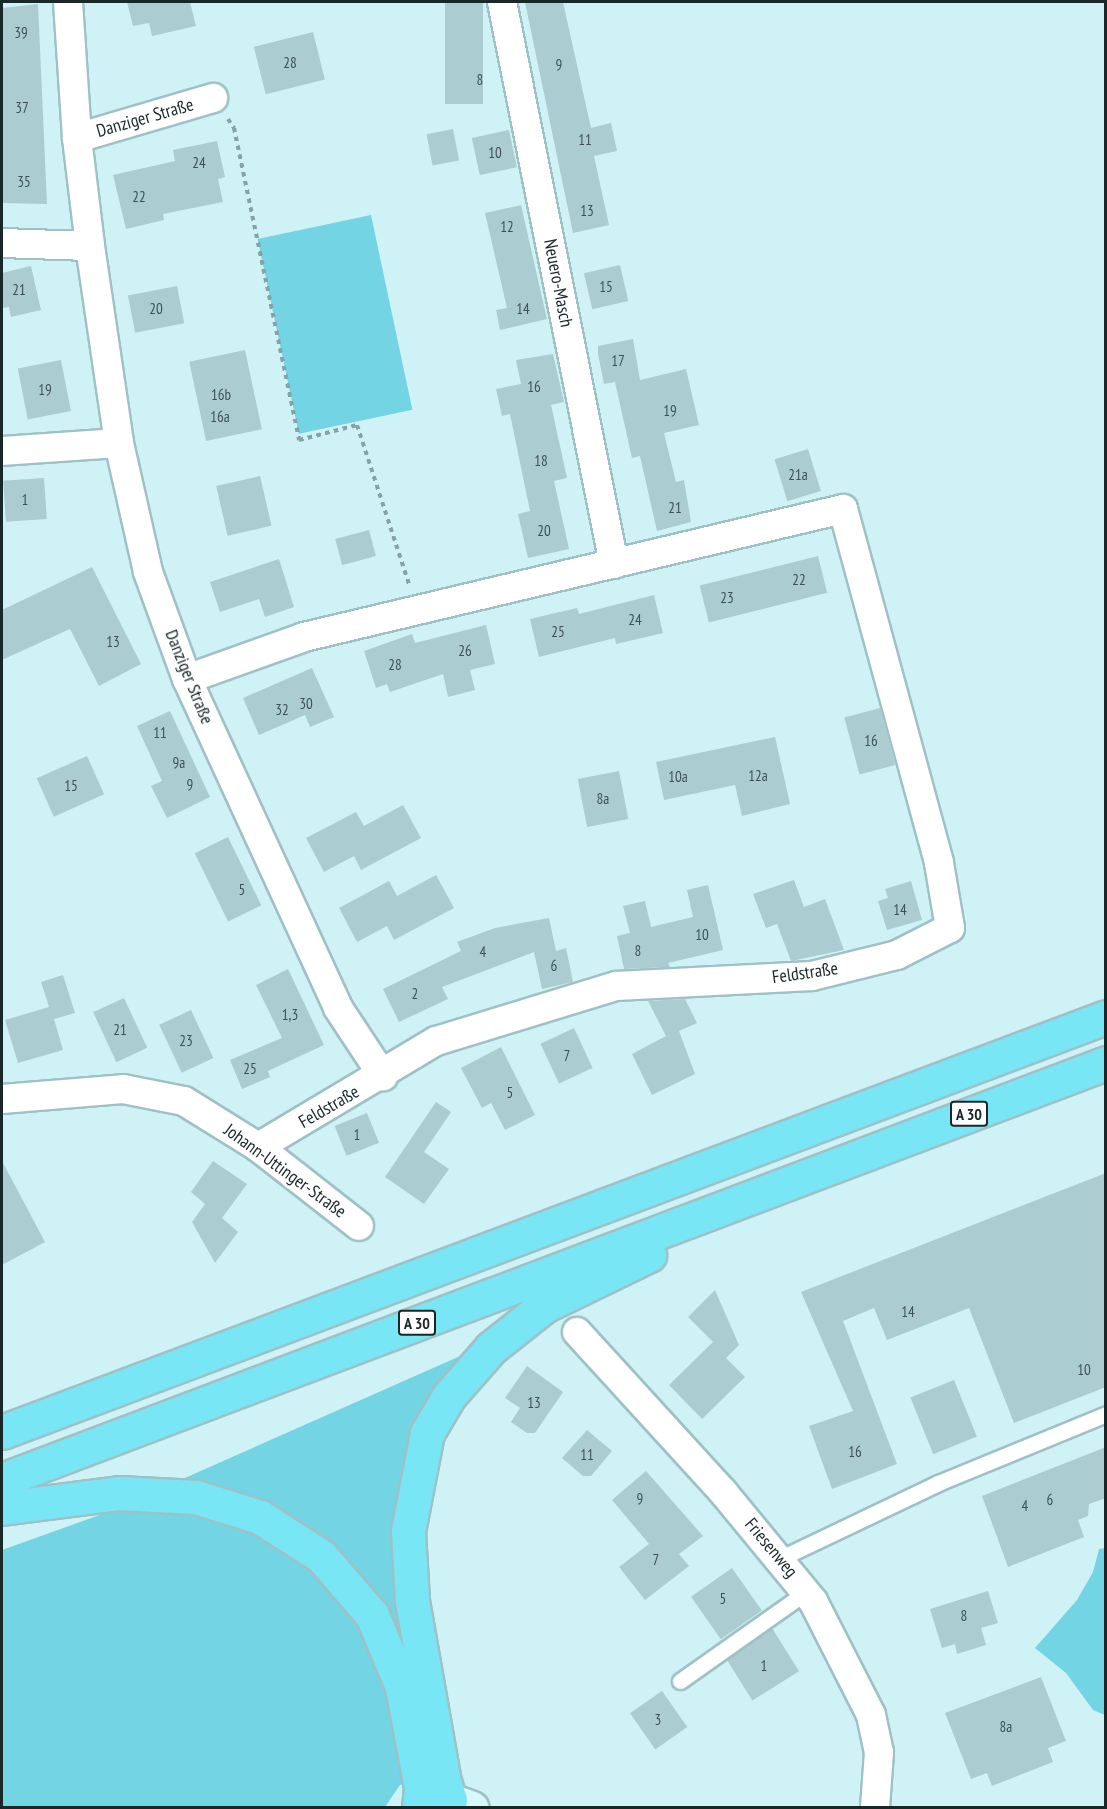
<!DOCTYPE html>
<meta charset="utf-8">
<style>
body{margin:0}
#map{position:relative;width:1107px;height:1809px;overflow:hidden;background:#cff2f7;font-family:"PT Sans Narrow",sans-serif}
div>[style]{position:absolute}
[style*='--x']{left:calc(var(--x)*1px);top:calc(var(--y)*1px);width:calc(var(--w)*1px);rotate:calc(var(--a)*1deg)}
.green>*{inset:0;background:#73d4e3;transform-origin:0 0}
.building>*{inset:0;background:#abcdd2;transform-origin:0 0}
.path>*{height:4px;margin-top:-2px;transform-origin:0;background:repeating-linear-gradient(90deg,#87a2a6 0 4.5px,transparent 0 9px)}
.roads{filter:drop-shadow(2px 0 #9fc1c6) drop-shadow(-2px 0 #9fc1c6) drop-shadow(0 2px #9fc1c6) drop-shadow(0 -2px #9fc1c6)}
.service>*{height:15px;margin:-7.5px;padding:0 7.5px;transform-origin:7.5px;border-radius:7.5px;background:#fff}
.minor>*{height:28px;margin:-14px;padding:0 14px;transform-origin:14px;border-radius:14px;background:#fff}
.secondary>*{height:33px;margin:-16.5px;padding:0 16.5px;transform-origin:16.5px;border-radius:16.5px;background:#d7f8fc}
.motorway>*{height:33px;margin:-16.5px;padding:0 16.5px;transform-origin:16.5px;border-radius:16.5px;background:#79e6f6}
span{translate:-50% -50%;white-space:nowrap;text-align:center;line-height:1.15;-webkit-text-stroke:6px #fff;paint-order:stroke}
.number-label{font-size:15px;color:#3e5053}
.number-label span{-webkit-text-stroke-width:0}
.shield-label span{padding:2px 4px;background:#fff;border:2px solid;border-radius:4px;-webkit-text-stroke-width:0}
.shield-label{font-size:16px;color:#1a2729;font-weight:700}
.street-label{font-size:18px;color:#1a2729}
.frame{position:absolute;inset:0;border:3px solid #1a2729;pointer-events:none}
</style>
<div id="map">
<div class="green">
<div style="left:371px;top:215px;width:199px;height:116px;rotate:78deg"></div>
<div style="clip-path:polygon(544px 1319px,459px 1399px,420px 1499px,419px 1594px,456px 1768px,400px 1785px,385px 1807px,2px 1807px,2px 1550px,108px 1512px)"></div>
<div style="clip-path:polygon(1105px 1548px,1106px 1548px,1105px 1715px,1093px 1710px,1066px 1673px,1035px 1648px,1077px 1600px,1093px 1572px,1099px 1549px)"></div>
</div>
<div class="building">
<div style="clip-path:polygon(127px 2px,190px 2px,196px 26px,152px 36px,149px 23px,133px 26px)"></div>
<div style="left:445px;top:2px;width:38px;height:102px"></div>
<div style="clip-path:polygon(525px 2px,563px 2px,591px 128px,611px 123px,617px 151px,594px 156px,609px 225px,573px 233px)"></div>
<div style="clip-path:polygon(38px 4px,47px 204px,2px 203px,2px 8px)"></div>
<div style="left:313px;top:32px;width:49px;height:61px;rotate:76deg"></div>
<div style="left:453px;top:129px;width:32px;height:27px;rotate:79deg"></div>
<div style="left:509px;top:130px;width:38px;height:38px;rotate:78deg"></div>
<div style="clip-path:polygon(217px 141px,225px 177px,218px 179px,223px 202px,163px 214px,164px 220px,126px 229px,113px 175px,175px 161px,173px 150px)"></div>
<div style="clip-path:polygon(521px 205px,547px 319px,500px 330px,496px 310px,507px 308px,485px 213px)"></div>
<div style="left:620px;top:265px;width:37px;height:37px;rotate:77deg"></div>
<div style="clip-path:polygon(31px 266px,41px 310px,11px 317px,9px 307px,2px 308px,2px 273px)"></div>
<div style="left:177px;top:286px;width:38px;height:50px;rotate:79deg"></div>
<div style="clip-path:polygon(633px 339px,640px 380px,686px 369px,699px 425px,664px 433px,676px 482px,684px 480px,691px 522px,657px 531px,640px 456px,632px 458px,615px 382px,604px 384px,598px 354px,598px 346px)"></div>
<div style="left:245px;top:350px;width:81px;height:57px;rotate:78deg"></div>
<div style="clip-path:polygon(553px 354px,564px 402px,551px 405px,567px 478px,554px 481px,569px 549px,528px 558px,518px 514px,530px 511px,510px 414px,502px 416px,496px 389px,521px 384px,516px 360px)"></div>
<div style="left:61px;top:360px;width:52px;height:44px;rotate:79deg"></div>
<div style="left:808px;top:449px;width:44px;height:35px;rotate:73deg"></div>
<div style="left:260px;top:476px;width:51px;height:45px;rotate:77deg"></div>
<div style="left:44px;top:478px;width:41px;height:41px;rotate:86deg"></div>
<div style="left:369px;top:530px;width:27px;height:35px;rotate:75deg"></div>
<div style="left:818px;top:556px;width:38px;height:122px;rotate:76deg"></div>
<div style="clip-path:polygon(279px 559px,294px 607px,265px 617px,259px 599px,220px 612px,210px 582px)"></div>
<div style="clip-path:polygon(92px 567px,141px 664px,99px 686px,70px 629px,2px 660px,2px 610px)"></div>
<div style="clip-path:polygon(654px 595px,663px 633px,616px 644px,615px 638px,539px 657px,530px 619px,577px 608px,579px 614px)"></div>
<div style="clip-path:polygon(486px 625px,495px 664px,470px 670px,475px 690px,448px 697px,443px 674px,390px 692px,387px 684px,376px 688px,364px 651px,412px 634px,415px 643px)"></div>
<div style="clip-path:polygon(312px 668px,334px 717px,310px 727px,305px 715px,259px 735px,243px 698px)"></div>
<div style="left:880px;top:708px;width:59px;height:37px;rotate:75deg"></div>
<div style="clip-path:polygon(170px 711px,210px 797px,167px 818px,151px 786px,162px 781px,137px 726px)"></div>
<div style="clip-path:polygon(775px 737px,790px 804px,742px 816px,735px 785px,664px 800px,656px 762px)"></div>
<div style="left:87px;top:756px;width:42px;height:55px;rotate:66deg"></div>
<div style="left:619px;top:771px;width:49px;height:42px;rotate:79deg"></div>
<div style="clip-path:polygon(403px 805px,421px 838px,361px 870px,354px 856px,324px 872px,306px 838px,356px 812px,364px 826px)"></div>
<div style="left:228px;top:837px;width:76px;height:37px;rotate:64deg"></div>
<div style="clip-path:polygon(436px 875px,454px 908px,394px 940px,387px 926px,357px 942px,339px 908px,389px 881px,397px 896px)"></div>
<div style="clip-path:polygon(794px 880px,804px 907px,825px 899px,844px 950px,791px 961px,777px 924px,766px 928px,753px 894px)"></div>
<div style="clip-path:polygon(911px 881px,922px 920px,887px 930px,878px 901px,888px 898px,885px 889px)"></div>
<div style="clip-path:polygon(708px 885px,723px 950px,668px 963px,670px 967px,624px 969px,617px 936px,630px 933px,623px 906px,645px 901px,651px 927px,693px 917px,687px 890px)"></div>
<div style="clip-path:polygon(549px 918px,556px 951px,566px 948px,573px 982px,542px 989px,534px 952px,442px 987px,448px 999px,399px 1022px,383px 989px,461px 951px,457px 942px,495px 928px)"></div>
<div style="clip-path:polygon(288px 969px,324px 1045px,268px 1071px,270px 1077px,242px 1089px,230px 1060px,282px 1038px,256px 985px)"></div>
<div style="clip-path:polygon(63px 975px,75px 1013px,54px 1019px,63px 1050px,18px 1063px,5px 1020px,49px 1007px,41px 982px)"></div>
<div style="left:124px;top:998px;width:55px;height:34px;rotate:65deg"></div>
<div style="clip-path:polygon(685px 999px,697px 1023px,679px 1031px,695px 1074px,652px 1095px,632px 1054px,666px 1036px,648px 1001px)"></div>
<div style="left:191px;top:1010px;width:53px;height:35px;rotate:65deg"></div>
<div style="left:574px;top:1028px;width:44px;height:37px;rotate:65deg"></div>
<div style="clip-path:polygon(501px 1047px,535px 1115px,505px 1130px,491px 1103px,482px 1108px,461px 1068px)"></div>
<div style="clip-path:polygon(436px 1102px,451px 1112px,424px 1152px,449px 1169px,424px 1204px,385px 1177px)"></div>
<div style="left:367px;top:1113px;width:32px;height:35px;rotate:68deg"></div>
<div style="clip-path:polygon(2px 1161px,45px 1242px,2px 1265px)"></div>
<div style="clip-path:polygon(213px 1161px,247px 1184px,222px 1218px,238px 1232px,215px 1263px,192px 1222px,205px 1204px,191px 1192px)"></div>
<div style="clip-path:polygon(1106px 1173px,1106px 1387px,1014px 1423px,969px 1308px,887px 1340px,874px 1308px,843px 1321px,897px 1464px,832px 1489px,809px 1426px,853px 1411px,801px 1292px)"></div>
<div style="clip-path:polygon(715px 1290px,739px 1345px,726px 1358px,745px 1377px,702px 1419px,669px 1385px,713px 1342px,688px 1317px)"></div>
<div style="clip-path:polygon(527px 1366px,563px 1392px,535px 1433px,527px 1433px,511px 1422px,520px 1408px,505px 1398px)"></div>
<div style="left:954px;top:1380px;width:61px;height:47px;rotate:68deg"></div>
<div style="clip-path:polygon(587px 1430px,612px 1451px,591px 1476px,583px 1476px,562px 1458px)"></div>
<div style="clip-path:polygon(1106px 1447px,1106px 1498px,1089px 1504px,1088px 1516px,1078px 1520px,1084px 1537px,1008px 1567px,982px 1496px)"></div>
<div style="clip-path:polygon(646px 1471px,703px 1536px,679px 1554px,689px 1566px,645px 1600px,619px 1567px,649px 1544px,612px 1500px)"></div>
<div style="left:732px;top:1568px;width:52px;height:50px;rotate:55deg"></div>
<div style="clip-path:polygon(988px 1591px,998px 1623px,981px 1628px,986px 1645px,957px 1654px,955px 1644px,942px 1648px,930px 1609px)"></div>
<div style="left:772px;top:1628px;width:51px;height:55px;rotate:58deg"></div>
<div style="clip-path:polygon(1041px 1677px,1066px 1741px,1048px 1748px,1053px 1762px,992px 1786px,987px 1773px,971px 1779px,945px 1713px)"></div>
<div style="left:662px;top:1691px;width:44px;height:39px;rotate:55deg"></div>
</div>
<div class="path">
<div style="--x:228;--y:119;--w:11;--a:56"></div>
<div style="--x:234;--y:128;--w:319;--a:78.2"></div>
<div style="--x:299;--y:440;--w:60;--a:-14.5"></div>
<div style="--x:357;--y:425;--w:170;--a:71.9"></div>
</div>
<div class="roads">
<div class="service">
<div style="--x:781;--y:1558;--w:174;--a:-25.5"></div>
<div style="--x:938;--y:1483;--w:182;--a:-22.3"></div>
<div style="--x:680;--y:1681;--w:154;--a:-35.2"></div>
</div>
<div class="minor">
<div style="--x:68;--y:2;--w:136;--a:86.2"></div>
<div style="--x:77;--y:138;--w:109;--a:83.1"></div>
<div style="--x:90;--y:246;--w:199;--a:81.6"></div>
<div style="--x:119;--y:443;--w:132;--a:77.3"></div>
<div style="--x:148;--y:572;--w:114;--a:70"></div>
<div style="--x:187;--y:679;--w:362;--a:65.3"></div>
<div style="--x:338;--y:1008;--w:82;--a:56.5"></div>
<div style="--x:502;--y:2;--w:573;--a:78.73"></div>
<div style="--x:77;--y:138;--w:142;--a:-16.4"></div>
<div style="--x:2;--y:243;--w:88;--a:2"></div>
<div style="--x:2;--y:451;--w:117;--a:-3.9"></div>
<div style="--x:187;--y:679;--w:124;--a:-19.7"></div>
<div style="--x:304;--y:637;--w:554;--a:-13.36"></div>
<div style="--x:843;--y:509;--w:367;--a:74.8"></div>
<div style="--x:939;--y:863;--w:66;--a:80.4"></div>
<div style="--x:950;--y:928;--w:59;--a:153"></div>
<div style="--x:897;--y:955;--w:88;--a:166.1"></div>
<div style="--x:812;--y:976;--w:196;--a:177.1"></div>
<div style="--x:616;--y:986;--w:188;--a:163"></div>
<div style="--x:436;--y:1041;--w:207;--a:149.2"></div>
<div style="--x:2;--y:1099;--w:121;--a:-4.7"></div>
<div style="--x:123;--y:1089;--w:62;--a:11.1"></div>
<div style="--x:184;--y:1101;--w:87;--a:31.9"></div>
<div style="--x:258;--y:1147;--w:128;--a:38"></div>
<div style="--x:577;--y:1332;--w:217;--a:47.6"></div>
<div style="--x:723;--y:1492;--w:141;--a:50.5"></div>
<div style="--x:813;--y:1601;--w:128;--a:63"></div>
<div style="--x:871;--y:1715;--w:38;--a:78"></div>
<div style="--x:879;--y:1752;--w:56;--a:94.1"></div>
</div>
<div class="secondary">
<div style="--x:423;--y:1808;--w:28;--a:-17"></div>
<div style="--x:450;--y:1800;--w:23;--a:20"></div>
</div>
<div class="motorway">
<div style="--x:2;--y:1432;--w:1179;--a:-20.6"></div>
<div style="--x:2;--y:1480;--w:1180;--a:-20.69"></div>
<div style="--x:2;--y:1508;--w:118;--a:-7.3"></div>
<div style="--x:119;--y:1493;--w:77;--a:3"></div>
<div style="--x:196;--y:1497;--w:67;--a:17.4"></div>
<div style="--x:260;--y:1517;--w:72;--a:32.6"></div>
<div style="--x:321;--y:1556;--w:78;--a:49.2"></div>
<div style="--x:372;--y:1615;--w:78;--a:67.4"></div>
<div style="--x:402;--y:1687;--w:103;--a:79.3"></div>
<div style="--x:421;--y:1788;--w:20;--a:96"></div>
<div style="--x:450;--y:1800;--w:19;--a:-108"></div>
<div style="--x:444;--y:1782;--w:185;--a:-100"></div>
<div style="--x:412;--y:1600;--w:69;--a:-93.3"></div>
<div style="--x:408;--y:1531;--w:100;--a:-79"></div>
<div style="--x:427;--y:1433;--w:43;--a:-59.3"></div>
<div style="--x:449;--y:1396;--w:64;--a:-48.8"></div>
<div style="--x:491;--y:1348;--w:68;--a:-38.4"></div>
<div style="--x:544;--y:1306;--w:117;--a:-25.9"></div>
</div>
</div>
<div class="number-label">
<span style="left:21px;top:33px">39</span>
<span style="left:290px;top:63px">28</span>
<span style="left:559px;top:65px">9</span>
<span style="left:480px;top:80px">8</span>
<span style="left:22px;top:108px">37</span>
<span style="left:585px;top:140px">11</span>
<span style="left:495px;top:153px">10</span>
<span style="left:199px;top:163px">24</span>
<span style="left:24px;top:182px">35</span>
<span style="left:139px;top:197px">22</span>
<span style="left:587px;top:211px">13</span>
<span style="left:507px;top:227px">12</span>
<span style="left:606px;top:287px">15</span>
<span style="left:19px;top:290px">21</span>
<span style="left:156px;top:309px">20</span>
<span style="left:523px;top:309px">14</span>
<span style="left:618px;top:361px">17</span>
<span style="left:534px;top:387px">16</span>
<span style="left:45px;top:390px">19</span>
<span style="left:221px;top:395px">16b</span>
<span style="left:670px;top:411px">19</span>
<span style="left:220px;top:417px">16a</span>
<span style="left:541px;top:461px">18</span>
<span style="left:798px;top:475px">21a</span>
<span style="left:25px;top:500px">1</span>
<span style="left:675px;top:508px">21</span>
<span style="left:544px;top:531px">20</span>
<span style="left:799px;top:580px">22</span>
<span style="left:727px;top:598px">23</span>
<span style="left:635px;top:620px">24</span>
<span style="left:558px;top:632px">25</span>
<span style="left:113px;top:642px">13</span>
<span style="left:465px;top:651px">26</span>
<span style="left:395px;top:665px">28</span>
<span style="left:306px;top:704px">30</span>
<span style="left:282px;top:710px">32</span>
<span style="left:160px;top:733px">11</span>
<span style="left:871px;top:741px">16</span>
<span style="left:179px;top:763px">9a</span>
<span style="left:758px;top:776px">12a</span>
<span style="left:678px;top:777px">10a</span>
<span style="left:190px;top:785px">9</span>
<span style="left:71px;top:786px">15</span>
<span style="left:603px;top:799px">8a</span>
<span style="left:242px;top:890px">5</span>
<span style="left:900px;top:910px">14</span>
<span style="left:702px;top:935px">10</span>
<span style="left:638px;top:951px">8</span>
<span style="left:483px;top:952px">4</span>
<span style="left:554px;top:966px">6</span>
<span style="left:415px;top:994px">2</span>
<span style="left:290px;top:1015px">1,3</span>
<span style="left:120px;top:1030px">21</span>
<span style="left:186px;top:1041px">23</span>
<span style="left:567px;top:1056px">7</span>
<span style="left:250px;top:1069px">25</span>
<span style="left:510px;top:1093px">5</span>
<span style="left:357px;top:1135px">1</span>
<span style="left:908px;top:1312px">14</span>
<span style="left:1084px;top:1370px">10</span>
<span style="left:534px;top:1403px">13</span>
<span style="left:855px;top:1452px">16</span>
<span style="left:587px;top:1455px">11</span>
<span style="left:640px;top:1499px">9</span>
<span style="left:1050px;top:1500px">6</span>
<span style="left:1025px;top:1506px">4</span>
<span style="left:656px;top:1560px">7</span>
<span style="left:723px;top:1599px">5</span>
<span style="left:964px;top:1616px">8</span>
<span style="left:764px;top:1666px">1</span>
<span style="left:658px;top:1720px">3</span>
<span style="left:1006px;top:1727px">8a</span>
</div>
<div class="shield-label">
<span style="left:969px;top:1114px">A 30</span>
<span style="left:417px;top:1323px">A 30</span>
</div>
<div class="street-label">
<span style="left:145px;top:118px;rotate:-16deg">Danziger Straße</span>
<span style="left:558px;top:283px;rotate:79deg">Neuero-Masch</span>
<span style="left:189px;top:677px;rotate:68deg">Danziger Straße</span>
<span style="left:805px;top:973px;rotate:-8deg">Feldstraße</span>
<span style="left:329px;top:1107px;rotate:-30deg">Feldstraße</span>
<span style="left:285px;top:1171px;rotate:36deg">Johann-Uttinger-Straße</span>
<span style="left:771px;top:1548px;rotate:50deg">Friesenweg</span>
</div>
<div class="frame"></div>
</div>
